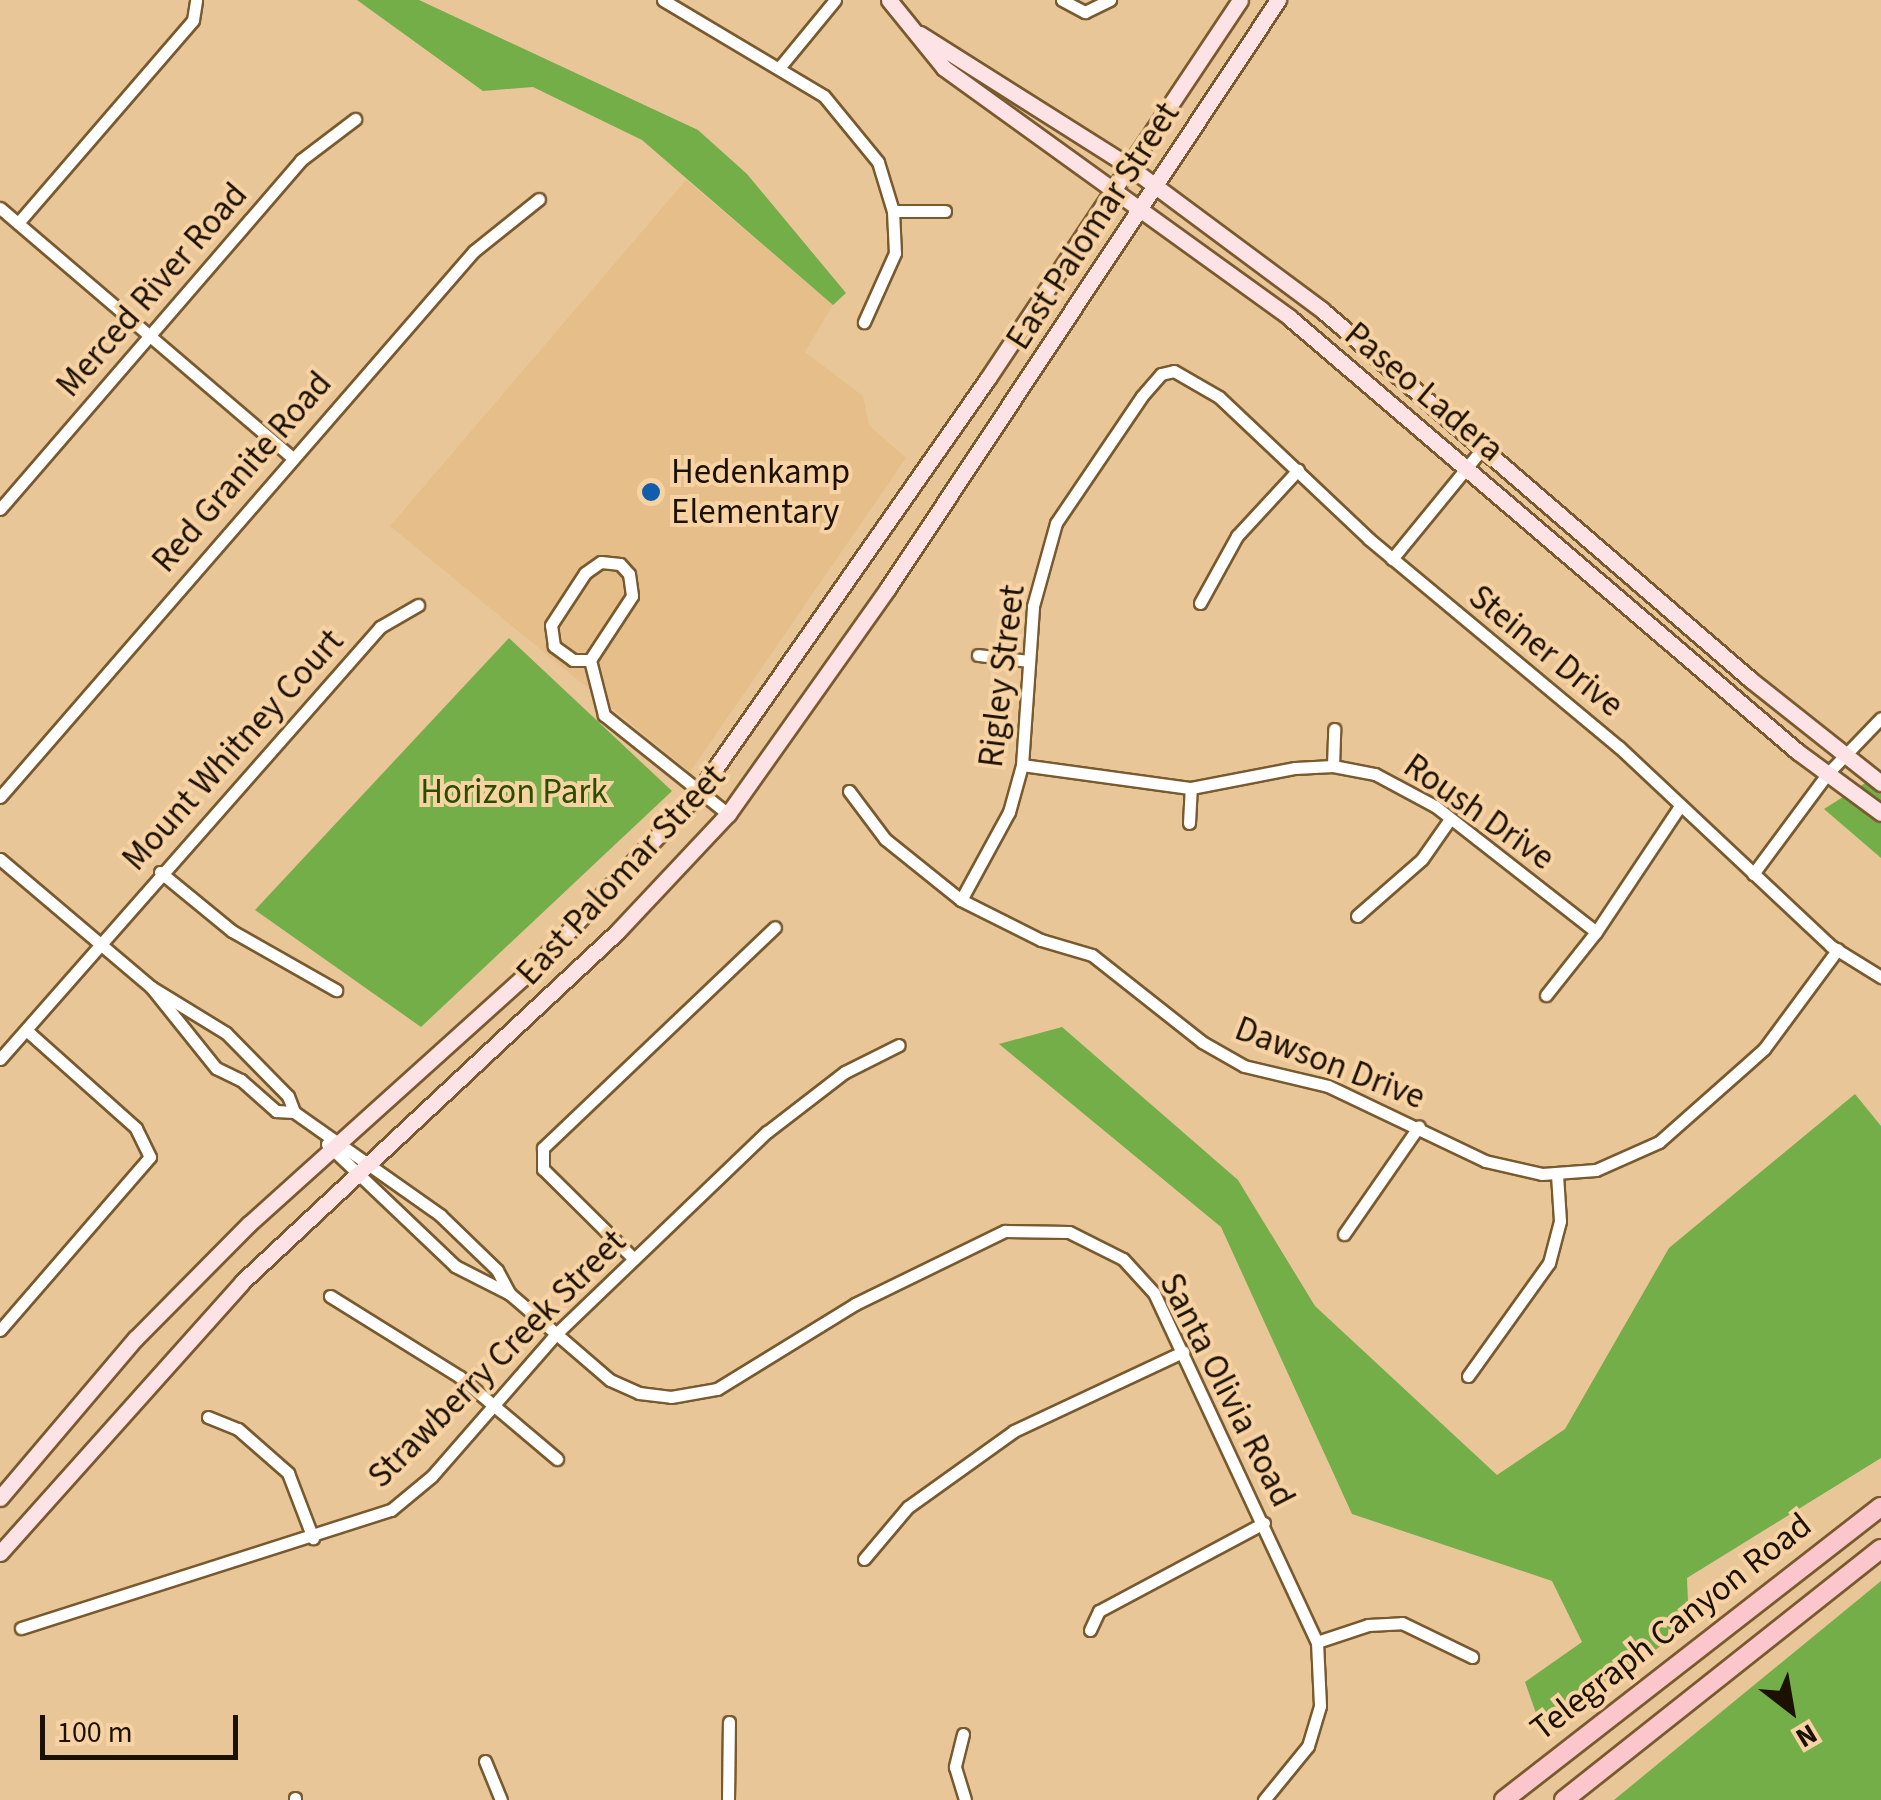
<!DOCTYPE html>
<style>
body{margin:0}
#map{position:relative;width:1881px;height:1800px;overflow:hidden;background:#e9c698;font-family:"Source Sans 3",sans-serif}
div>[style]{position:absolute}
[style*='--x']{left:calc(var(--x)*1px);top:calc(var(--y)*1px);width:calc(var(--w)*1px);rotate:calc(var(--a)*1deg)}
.built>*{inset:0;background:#e6be89}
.green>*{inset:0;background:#73ae48}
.roads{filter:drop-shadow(2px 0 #795a2e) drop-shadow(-2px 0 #795a2e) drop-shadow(0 2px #795a2e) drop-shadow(0 -2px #795a2e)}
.street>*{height:11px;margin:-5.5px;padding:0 5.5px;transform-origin:5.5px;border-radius:5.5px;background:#fff}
.secondary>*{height:15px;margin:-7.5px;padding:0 7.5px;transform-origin:7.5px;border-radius:7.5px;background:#fee3e6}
.primary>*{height:18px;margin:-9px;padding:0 9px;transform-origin:9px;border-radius:9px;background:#fcc7cc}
.dots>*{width:28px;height:28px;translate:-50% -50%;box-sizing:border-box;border:5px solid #f7d3a4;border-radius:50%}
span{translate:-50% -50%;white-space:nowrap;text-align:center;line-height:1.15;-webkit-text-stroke:8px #f7d3a4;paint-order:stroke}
.street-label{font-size:35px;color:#1c1001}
.poi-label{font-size:35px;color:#1c1001}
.left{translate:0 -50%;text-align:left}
.park-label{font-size:35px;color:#294e01}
.north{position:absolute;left:1741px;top:1660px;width:100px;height:100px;-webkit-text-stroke:8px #f7d3a4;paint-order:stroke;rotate:149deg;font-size:28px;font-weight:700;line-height:40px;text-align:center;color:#1c1001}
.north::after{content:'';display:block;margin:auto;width:35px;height:45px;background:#1c1001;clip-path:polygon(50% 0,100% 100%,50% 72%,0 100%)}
.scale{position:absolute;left:40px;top:1715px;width:198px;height:45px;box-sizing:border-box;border:5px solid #1c1001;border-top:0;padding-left:12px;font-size:30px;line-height:35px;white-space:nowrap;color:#1c1001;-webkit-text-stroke:8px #f7d3a4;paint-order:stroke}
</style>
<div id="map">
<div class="built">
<div style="clip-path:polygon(686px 180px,833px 305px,805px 352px,863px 396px,869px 425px,906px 458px,690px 772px,390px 526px)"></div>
</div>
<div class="green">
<div style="clip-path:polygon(357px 0,419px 0,698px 130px,747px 174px,846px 293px,833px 305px,642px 140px,533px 87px,483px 91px)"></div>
<div style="clip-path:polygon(509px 638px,672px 791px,421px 1027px,255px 910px)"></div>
<div style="clip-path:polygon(1881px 773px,1881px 858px,1824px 809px)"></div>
<div style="clip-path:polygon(1062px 1027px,1238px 1180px,1315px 1306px,1497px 1475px,1565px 1429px,1669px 1248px,1855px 1094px,1881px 1126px,1881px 1458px,1687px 1578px,1689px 1625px,1543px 1733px,1525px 1682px,1582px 1642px,1552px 1581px,1352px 1514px,1221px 1227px,999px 1044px)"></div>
<div style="clip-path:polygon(1881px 1581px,1881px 1800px,1614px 1800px)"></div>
</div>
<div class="roads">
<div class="street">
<div style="--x:663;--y:0;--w:187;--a:30.8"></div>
<div style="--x:824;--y:96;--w:85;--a:50.7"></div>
<div style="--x:878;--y:162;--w:51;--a:73"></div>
<div style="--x:893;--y:211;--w:42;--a:87.3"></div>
<div style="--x:895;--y:253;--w:76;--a:114.2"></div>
<div style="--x:1062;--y:0;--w:26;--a:28"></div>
<div style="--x:1085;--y:12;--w:28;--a:-26"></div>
<div style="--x:779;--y:68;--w:88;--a:-50.5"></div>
<div style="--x:0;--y:208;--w:382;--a:40.5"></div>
<div style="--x:893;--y:211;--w:52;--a:0"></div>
<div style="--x:18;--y:223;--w:268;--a:-49.2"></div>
<div style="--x:193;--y:20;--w:20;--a:-81"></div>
<div style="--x:0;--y:509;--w:461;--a:-49.2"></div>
<div style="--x:301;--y:160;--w:68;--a:-37.2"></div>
<div style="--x:1392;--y:559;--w:144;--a:-50.7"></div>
<div style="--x:601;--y:562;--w:19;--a:6"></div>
<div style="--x:620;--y:564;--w:13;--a:48"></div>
<div style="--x:629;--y:574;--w:22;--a:82"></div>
<div style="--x:632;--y:596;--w:77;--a:123.3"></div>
<div style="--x:590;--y:660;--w:17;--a:180"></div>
<div style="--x:573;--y:660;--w:24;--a:-144"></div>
<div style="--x:554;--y:646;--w:21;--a:-98"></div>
<div style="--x:551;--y:625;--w:62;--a:-56.8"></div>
<div style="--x:585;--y:573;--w:19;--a:-35"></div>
<div style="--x:1200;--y:603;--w:77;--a:-61.1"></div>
<div style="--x:1237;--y:536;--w:90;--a:-47.3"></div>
<div style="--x:978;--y:655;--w:50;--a:6.8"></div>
<div style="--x:590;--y:660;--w:57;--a:75.7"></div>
<div style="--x:604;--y:715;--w:159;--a:38.6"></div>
<div style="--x:1022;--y:765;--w:171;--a:7.8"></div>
<div style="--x:1191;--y:788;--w:106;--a:-10.9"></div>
<div style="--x:1295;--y:768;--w:38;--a:-3"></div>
<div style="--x:1333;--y:766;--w:43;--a:10.8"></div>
<div style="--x:1375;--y:774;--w:68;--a:28.1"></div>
<div style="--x:1435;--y:806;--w:204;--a:38"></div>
<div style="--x:1333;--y:766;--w:37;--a:-88"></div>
<div style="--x:849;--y:791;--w:60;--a:53.1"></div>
<div style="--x:885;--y:839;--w:97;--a:38.8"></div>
<div style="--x:961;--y:900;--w:89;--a:26.6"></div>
<div style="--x:1041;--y:940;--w:53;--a:16.4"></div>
<div style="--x:1092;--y:955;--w:140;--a:38.3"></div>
<div style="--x:1202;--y:1042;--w:48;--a:29.7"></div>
<div style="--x:1244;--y:1066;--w:86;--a:13.4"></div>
<div style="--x:1328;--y:1086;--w:174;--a:25.5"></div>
<div style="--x:1485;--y:1161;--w:58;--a:12.8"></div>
<div style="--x:1542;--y:1174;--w:54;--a:-4.2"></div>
<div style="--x:1596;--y:1170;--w:69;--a:-24"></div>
<div style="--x:1659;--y:1142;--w:140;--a:-41.5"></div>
<div style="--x:1764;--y:1049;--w:124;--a:-53.5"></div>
<div style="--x:0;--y:797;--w:723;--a:-49.04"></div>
<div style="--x:474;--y:251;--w:83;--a:-38.7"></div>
<div style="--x:1189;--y:823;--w:35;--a:-87"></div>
<div style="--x:0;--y:859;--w:198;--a:40.3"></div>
<div style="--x:151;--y:987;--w:104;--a:51.3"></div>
<div style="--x:216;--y:1068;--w:28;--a:26"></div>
<div style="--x:241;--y:1080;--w:47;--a:41.5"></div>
<div style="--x:276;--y:1111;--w:18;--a:3"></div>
<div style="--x:160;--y:872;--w:93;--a:39.3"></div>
<div style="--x:232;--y:931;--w:120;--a:29.6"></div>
<div style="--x:1753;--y:874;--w:126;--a:-53.4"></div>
<div style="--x:1828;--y:773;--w:76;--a:-46.1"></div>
<div style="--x:961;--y:900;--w:100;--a:-61.4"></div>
<div style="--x:1009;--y:812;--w:49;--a:-74.5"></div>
<div style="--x:1022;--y:765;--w:159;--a:-86"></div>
<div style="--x:1033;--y:606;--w:86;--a:-74.5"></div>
<div style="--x:1056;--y:523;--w:153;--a:-55.9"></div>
<div style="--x:1142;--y:396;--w:29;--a:-49"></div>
<div style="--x:1161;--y:374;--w:13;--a:-13"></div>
<div style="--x:1174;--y:371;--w:52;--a:30"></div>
<div style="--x:1219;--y:397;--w:207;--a:43.4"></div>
<div style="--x:1369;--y:539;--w:325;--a:39.8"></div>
<div style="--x:1619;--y:747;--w:291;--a:43.2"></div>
<div style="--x:1831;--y:946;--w:59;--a:31.8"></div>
<div style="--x:1357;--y:916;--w:86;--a:-41.2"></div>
<div style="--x:1422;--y:859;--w:49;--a:-55"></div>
<div style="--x:151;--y:987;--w:88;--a:31.5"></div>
<div style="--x:226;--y:1033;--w:88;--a:45.5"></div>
<div style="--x:288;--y:1096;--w:17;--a:69"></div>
<div style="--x:294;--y:1112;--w:179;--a:35.2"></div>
<div style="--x:440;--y:1215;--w:79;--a:44"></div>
<div style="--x:497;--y:1270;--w:27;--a:62"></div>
<div style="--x:510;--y:1294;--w:132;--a:40.7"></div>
<div style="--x:610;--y:1380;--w:32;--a:24"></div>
<div style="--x:639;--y:1393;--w:32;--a:7"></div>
<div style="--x:671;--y:1397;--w:47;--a:-9.9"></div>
<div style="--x:717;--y:1389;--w:162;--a:-31.6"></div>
<div style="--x:855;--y:1304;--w:167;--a:-26"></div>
<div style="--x:1005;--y:1231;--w:64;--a:0.9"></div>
<div style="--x:1069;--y:1232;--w:60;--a:26.6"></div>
<div style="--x:1123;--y:1259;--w:46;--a:47.6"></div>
<div style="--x:1154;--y:1293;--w:385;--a:65"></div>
<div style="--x:1317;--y:1642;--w:64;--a:87.3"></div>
<div style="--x:1320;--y:1706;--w:42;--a:106.7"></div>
<div style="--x:1308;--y:1746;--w:70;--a:129.2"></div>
<div style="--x:1546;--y:995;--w:80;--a:-51.6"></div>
<div style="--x:1596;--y:932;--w:151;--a:-56.3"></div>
<div style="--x:0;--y:1059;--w:575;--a:-48.66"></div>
<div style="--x:380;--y:627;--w:44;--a:-30.1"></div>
<div style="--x:327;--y:1144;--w:177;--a:43.6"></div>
<div style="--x:455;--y:1266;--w:62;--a:27"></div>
<div style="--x:1344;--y:1234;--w:131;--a:-55.2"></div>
<div style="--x:634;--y:1259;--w:128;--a:-135.3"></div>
<div style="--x:543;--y:1169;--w:21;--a:-90"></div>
<div style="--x:543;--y:1148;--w:320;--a:-43.6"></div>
<div style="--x:330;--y:1296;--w:153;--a:31.9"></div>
<div style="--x:460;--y:1377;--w:127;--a:40.2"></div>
<div style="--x:0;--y:1330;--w:229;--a:-49.1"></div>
<div style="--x:150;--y:1157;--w:32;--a:-116"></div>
<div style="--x:136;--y:1128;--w:147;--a:-138.3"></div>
<div style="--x:1468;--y:1376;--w:139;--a:-54.4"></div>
<div style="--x:1549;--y:1263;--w:43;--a:-75.3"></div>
<div style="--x:1560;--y:1221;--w:46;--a:-93.7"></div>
<div style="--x:208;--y:1417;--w:32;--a:22"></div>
<div style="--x:238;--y:1429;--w:67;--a:41.3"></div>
<div style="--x:288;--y:1473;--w:70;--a:69"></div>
<div style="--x:864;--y:1559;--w:68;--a:-49.8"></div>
<div style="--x:908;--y:1507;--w:130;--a:-35.6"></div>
<div style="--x:1014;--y:1431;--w:187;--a:-25.1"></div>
<div style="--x:21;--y:1628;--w:388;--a:-17.7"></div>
<div style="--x:391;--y:1510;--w:53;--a:-39.7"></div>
<div style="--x:432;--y:1476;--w:189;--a:-48.9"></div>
<div style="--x:556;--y:1334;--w:292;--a:-43.8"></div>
<div style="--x:767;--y:1132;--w:98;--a:-37.6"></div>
<div style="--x:845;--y:1072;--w:60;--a:-26.6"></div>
<div style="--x:1090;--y:1630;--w:21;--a:-65"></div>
<div style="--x:1099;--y:1611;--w:187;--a:-28.1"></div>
<div style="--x:1317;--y:1642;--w:54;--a:-18.4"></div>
<div style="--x:1368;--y:1625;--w:34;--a:-3"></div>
<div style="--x:1402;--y:1623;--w:78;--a:25.9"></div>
<div style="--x:963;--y:1734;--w:34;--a:104"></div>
<div style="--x:955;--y:1767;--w:34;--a:73"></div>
<div style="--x:485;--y:1761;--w:42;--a:67.7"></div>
<div style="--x:295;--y:1798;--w:2;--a:90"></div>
<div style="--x:728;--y:1800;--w:78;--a:-89.3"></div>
</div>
<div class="secondary">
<div style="--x:889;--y:0;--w:87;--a:51"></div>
<div style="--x:944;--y:68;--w:427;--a:35.8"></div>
<div style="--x:1290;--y:318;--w:668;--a:40.51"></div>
<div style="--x:1798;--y:752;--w:103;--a:36.3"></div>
<div style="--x:920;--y:34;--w:245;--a:32.3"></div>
<div style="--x:1127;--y:165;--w:243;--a:36.6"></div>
<div style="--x:1322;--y:310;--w:567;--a:40.78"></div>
<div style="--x:1751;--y:680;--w:166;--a:38.4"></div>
<div style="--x:0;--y:1498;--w:209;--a:-49.7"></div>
<div style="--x:135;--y:1339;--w:162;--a:-45.3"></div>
<div style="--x:249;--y:1224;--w:386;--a:-42"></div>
<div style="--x:536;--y:966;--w:237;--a:-46.9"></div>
<div style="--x:698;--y:793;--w:506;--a:-55.05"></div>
<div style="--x:988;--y:378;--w:454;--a:-56.3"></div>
<div style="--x:0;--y:1553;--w:363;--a:-48.2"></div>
<div style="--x:242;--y:1282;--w:514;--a:-43.03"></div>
<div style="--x:618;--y:931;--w:161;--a:-46.8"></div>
<div style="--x:728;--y:814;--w:277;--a:-54.7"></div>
<div style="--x:888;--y:588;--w:706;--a:-56.45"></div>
</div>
<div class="primary">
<div style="--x:1504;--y:1800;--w:477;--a:-37.9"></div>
<div style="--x:1564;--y:1800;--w:404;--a:-38.4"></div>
</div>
</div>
<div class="dots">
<div style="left:651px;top:492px;background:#0f5dac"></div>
</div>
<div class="street-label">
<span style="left:1093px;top:226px;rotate:-57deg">East Palomar Street</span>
<span style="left:152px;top:290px;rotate:-49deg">Merced River Road</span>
<span style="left:1424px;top:392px;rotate:40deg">Paseo Ladera</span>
<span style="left:242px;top:472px;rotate:-49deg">Red Granite Road</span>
<span style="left:1546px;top:651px;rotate:39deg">Steiner Drive</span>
<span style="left:1002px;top:676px;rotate:-83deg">Rigley Street</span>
<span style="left:233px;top:750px;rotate:-48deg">Mount Whitney Court</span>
<span style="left:1479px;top:812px;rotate:35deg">Roush Drive</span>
<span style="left:621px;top:875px;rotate:-47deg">East Palomar Street</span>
<span style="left:1330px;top:1063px;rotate:21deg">Dawson Drive</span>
<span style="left:497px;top:1359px;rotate:-45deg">Strawberry Creek Street</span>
<span style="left:1227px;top:1390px;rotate:63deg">Santa Olivia Road</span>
<span style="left:1671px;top:1627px;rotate:-38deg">Telegraph Canyon Road</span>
</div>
<div class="poi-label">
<span class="left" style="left:671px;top:492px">Hedenkamp<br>Elementary</span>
</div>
<div class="park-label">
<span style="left:514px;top:792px">Horizon Park</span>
</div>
<div class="north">N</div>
<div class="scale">100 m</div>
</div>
